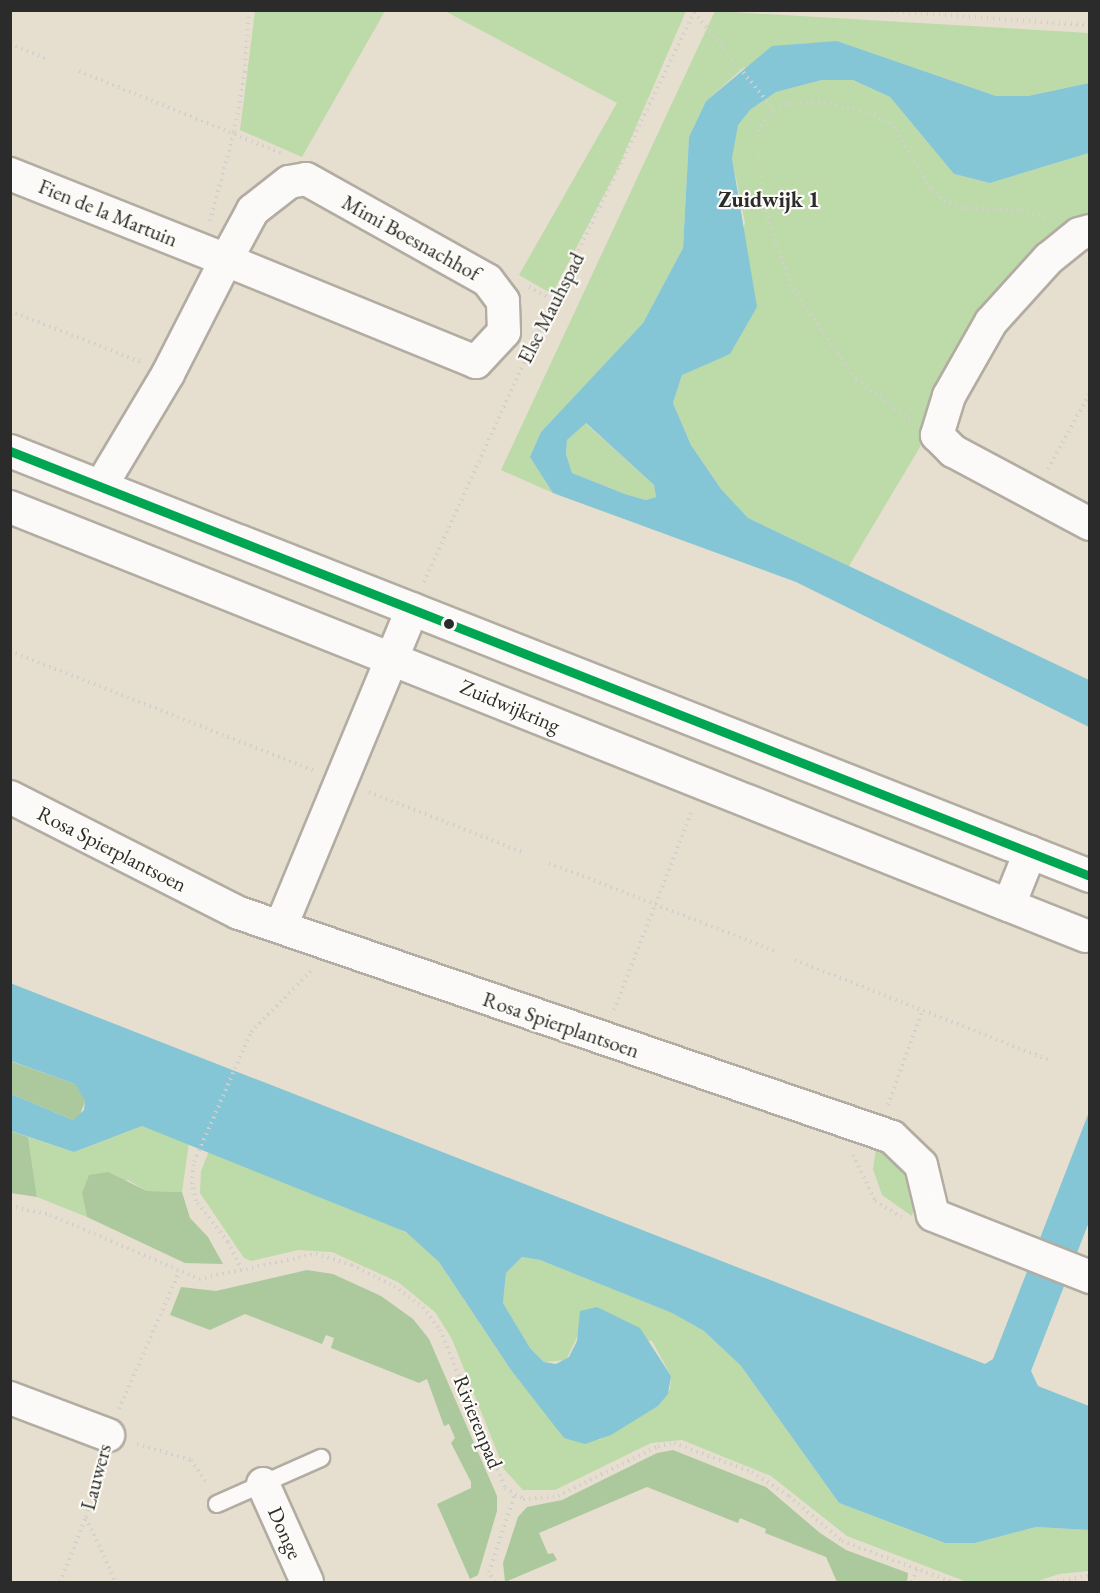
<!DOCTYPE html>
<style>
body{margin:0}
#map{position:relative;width:1100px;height:1593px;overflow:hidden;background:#e6dece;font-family:"EB Garamond",serif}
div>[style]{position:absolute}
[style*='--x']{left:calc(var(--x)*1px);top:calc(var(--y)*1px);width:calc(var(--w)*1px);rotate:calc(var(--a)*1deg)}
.green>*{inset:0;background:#bddaa9}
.forest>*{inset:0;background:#acc99e}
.water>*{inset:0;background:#85c6d6}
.path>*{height:4px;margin-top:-2px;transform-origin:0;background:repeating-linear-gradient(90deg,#d2d0cc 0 1.5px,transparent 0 6px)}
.roads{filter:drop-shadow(2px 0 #b2aca2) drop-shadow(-2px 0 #b2aca2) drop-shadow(0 2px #b2aca2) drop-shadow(0 -2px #b2aca2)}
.service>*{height:16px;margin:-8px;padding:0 8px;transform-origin:8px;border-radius:8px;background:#fbfaf8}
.minor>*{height:32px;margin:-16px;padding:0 16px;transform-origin:16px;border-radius:16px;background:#fbfaf8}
.bus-1>*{height:9px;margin:-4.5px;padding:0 4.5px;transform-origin:4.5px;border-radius:4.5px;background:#00a651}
.dots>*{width:16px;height:16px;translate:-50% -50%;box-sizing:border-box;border:3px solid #fdfcf7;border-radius:50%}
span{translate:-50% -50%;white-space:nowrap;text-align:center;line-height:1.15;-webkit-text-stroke:4.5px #fdfcf7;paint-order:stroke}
.street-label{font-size:21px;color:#2b2b2b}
.neighbourhood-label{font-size:22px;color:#2b2b2b;font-weight:700}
.frame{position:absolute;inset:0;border:12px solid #2b2b2b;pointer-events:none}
</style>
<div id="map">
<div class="green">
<div style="clip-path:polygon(255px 11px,385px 11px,302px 157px,240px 130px)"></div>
<div style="clip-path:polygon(445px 11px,686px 11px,618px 168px,552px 294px,519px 275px,617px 103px)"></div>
<div style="clip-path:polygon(715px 11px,1089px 33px,1089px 83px,1028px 96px,996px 96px,837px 41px,742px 69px,706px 101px,689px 137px,683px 248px,643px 323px,541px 432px,531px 457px,553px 493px,501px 470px)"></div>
<div style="clip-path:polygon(822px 80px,853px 80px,890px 97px,954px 174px,990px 183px,1089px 153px,1089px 216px,980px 320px,949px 360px,925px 417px,920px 447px,849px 566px,748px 518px,721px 489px,691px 445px,673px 403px,682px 375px,697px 367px,745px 223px,732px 158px,737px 125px,750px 110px,776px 92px)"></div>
<div style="clip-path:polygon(585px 423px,654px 485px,656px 497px,646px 500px,625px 494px,572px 473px,566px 454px,567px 440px)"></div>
<div style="clip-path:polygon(142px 1126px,189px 1142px,182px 1192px,147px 1191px,128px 1180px,82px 1193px,87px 1217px,37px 1197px,28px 1137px,74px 1152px)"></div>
<div style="clip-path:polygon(876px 1149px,903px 1169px,915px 1201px,912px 1216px,882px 1195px,873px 1169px)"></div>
<div style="clip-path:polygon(209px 1151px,390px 1224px,416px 1238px,439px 1262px,511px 1370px,549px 1417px,599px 1440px,658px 1406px,670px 1389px,671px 1376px,652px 1341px,578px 1335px,566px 1360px,544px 1362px,530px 1348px,503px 1303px,506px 1273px,522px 1257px,540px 1260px,672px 1313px,704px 1331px,741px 1366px,839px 1503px,945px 1543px,975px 1543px,1036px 1527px,1089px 1530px,1089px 1571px,1059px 1574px,1035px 1582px,967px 1582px,847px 1536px,771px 1476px,682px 1440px,651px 1443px,555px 1490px,523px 1490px,504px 1469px,452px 1339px,435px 1312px,398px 1282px,332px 1252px,298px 1250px,251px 1261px,244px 1258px,200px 1193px,201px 1171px)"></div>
</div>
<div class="forest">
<div style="clip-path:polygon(10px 1061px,75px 1084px,86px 1099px,79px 1117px,73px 1120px,11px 1094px)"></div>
<div style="clip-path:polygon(10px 1131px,28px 1137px,37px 1197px,11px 1193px)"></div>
<div style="clip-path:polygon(108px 1172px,147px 1191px,182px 1192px,190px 1218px,208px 1237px,223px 1264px,185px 1263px,87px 1217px,82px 1193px,89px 1175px)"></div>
<div style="clip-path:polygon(307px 1270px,333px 1274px,381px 1296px,413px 1319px,429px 1339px,497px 1496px,497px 1511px,478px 1575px,470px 1579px,437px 1504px,471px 1488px,471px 1482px,451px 1443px,455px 1438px,449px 1424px,444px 1426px,427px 1379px,419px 1383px,331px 1348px,334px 1338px,326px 1335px,322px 1344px,245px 1314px,210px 1330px,170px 1315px,181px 1287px,216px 1291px)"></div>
<div style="clip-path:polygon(673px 1450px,766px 1487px,820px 1533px,846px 1550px,908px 1573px,907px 1582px,837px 1582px,826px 1557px,765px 1533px,766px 1529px,740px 1518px,738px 1523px,647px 1487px,539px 1533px,548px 1554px,553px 1553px,557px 1560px,505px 1582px,503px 1563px,518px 1517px,527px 1507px,562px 1500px,657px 1453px)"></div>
</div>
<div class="water">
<div style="clip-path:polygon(evenodd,837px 41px,996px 96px,1028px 96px,1089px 83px,1089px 153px,990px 183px,954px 174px,890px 97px,853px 80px,822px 80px,776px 92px,750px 110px,738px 125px,732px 158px,757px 307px,730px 354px,682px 375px,673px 403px,691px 445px,721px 489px,748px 518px,1089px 680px,1089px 727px,796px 582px,553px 493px,530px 457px,541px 432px,643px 323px,683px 248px,689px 137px,706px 101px,772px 46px,837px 41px,586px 423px,654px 485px,656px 497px,646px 500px,625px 494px,572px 473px,566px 454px,567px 440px,586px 423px)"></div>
<div style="clip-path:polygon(10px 983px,985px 1364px,993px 1359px,1089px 1112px,1089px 1222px,1031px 1371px,1038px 1386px,1089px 1406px,1089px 1530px,1036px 1527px,975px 1543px,945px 1543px,839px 1503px,741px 1366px,704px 1331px,672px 1313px,540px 1260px,522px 1257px,506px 1273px,503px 1303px,530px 1348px,544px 1362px,556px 1364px,569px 1357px,577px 1341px,580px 1311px,597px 1307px,640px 1328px,671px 1376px,668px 1394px,658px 1406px,611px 1435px,585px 1444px,564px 1438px,511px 1370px,439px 1262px,406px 1232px,142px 1126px,74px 1152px,11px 1131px,11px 1094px,73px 1120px,84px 1110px,85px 1100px,75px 1084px,11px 1061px)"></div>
</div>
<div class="path">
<div style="--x:873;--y:10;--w:218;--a:4"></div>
<div style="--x:694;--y:12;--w:125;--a:50.8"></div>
<div style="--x:10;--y:44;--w:41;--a:21.5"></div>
<div style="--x:79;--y:71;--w:218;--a:22.1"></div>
<div style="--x:210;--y:221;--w:92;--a:-74.9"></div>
<div style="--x:234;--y:132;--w:61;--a:-79.6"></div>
<div style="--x:245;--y:72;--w:62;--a:-86.3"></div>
<div style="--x:529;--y:287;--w:29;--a:29"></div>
<div style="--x:10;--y:311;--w:141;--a:21.3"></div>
<div style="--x:534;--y:342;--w:369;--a:-64.1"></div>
<div style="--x:910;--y:420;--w:68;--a:-142.8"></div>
<div style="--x:856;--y:379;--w:113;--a:-125"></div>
<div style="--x:791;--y:286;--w:83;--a:-109.1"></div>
<div style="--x:764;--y:208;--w:77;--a:-95.2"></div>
<div style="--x:757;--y:131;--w:27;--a:-54"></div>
<div style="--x:773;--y:109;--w:16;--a:-22"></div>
<div style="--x:788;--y:103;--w:36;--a:-2"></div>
<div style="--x:824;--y:102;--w:45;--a:14"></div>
<div style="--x:868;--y:113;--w:23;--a:23"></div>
<div style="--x:889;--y:122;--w:11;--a:49"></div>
<div style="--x:896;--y:130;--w:69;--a:59.3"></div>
<div style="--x:931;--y:189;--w:18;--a:43"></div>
<div style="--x:944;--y:201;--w:21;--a:19"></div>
<div style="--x:964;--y:208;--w:57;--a:3"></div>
<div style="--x:1021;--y:211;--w:31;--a:13"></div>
<div style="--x:1048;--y:469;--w:87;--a:-61.1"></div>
<div style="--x:424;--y:582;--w:251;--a:-65.5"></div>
<div style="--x:10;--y:651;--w:328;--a:21.5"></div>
<div style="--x:369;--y:792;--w:164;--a:21.4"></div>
<div style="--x:549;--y:863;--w:245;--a:21.3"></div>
<div style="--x:795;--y:960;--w:273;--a:21.5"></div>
<div style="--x:614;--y:1010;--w:214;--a:-68.6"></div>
<div style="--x:888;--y:1105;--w:100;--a:-70.1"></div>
<div style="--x:853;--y:1155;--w:51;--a:64.4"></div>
<div style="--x:875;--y:1201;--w:31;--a:31"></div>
<div style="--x:10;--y:1206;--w:41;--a:12.7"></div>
<div style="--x:50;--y:1215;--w:162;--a:23.2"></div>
<div style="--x:199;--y:1279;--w:120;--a:-12.1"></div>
<div style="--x:316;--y:1254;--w:38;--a:17"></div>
<div style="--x:352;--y:1265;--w:47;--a:26.6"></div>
<div style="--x:394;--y:1286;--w:36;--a:36"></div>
<div style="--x:423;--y:1307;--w:29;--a:54"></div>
<div style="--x:440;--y:1330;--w:171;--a:67.6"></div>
<div style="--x:505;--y:1488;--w:21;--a:31"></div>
<div style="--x:523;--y:1499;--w:35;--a:-5"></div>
<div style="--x:558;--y:1496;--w:112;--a:-26.6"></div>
<div style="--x:658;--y:1446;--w:16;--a:-11"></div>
<div style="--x:674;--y:1443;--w:83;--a:20.4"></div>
<div style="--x:752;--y:1472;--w:44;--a:33"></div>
<div style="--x:789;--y:1496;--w:70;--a:40.3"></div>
<div style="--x:842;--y:1541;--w:117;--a:20.4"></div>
<div style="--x:242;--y:1270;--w:31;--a:-117"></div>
<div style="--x:228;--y:1242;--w:52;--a:-128"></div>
<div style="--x:196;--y:1201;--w:17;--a:-103"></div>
<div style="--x:192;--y:1184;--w:22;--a:-85"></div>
<div style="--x:194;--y:1162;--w:142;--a:-66.3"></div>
<div style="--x:251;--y:1032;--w:88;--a:-45.5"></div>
<div style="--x:119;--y:1409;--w:150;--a:-66.3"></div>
<div style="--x:137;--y:1444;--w:56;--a:16.5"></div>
<div style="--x:191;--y:1460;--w:29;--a:56"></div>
<div style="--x:86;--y:1518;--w:71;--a:64.9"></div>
<div style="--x:60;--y:1582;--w:70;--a:-68.2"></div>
<div style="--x:86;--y:1517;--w:55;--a:-75.2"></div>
<div style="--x:494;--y:1582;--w:11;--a:-117"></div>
<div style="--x:489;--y:1572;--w:82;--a:-71.6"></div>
<div style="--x:912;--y:1582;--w:14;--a:-69"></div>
<div style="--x:1051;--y:1582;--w:39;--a:-9"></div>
</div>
<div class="roads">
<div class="service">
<div style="--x:217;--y:1504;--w:114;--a:-23.9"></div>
</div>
<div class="minor">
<div style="--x:10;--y:174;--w:232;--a:21.7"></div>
<div style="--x:226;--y:260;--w:270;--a:22.2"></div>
<div style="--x:476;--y:362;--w:41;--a:-47"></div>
<div style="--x:504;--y:332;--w:31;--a:-92"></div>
<div style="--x:503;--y:301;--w:26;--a:-127"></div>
<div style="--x:487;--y:280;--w:207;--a:-150.8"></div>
<div style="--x:306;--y:179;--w:17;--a:170"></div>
<div style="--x:289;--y:182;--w:46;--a:142.1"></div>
<div style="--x:253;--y:210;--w:57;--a:118.4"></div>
<div style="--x:226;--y:260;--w:128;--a:117"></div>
<div style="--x:168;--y:374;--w:131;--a:120.9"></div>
<div style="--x:1090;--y:231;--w:11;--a:165"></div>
<div style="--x:1079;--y:234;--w:38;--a:141"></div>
<div style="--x:1049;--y:258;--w:86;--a:132.2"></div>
<div style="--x:991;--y:322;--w:85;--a:119.6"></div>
<div style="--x:949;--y:396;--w:41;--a:107.1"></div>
<div style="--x:937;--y:435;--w:23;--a:45"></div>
<div style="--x:953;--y:451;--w:155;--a:28.1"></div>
<div style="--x:10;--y:451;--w:1161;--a:21.48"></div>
<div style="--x:10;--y:507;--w:1158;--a:21.74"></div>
<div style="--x:10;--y:797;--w:257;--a:26.9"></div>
<div style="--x:239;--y:913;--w:690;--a:18.93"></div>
<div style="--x:892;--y:1137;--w:40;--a:44"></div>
<div style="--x:921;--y:1165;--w:51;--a:76.5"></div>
<div style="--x:933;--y:1215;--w:169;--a:21.5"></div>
<div style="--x:1009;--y:905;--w:57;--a:-68.4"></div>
<div style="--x:281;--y:926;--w:343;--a:-67.5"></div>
<div style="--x:10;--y:1398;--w:105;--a:20.7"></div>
<div style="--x:263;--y:1484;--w:107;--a:65.8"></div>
</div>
</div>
<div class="bus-1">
<div style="--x:10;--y:451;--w:1161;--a:21.48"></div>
</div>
<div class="dots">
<div style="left:449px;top:624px;background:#2b2b2b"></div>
</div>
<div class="street-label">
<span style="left:108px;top:213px;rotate:22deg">Fien de la Martuin</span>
<span style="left:411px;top:238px;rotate:29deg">Mimi Boesnachhof</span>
<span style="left:551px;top:308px;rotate:-63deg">Else Mauhspad</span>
<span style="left:510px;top:706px;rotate:23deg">Zuidwijkring</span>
<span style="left:112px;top:849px;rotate:27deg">Rosa Spierplantsoen</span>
<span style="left:561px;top:1025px;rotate:19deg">Rosa Spierplantsoen</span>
<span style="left:478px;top:1422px;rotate:68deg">Rivierenpad</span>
<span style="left:96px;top:1477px;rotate:-75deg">Lauwers</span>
<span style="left:285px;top:1533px;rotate:66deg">Donge</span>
</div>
<div class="neighbourhood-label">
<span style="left:769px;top:200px">Zuidwijk 1</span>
</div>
<div class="frame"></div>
</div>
